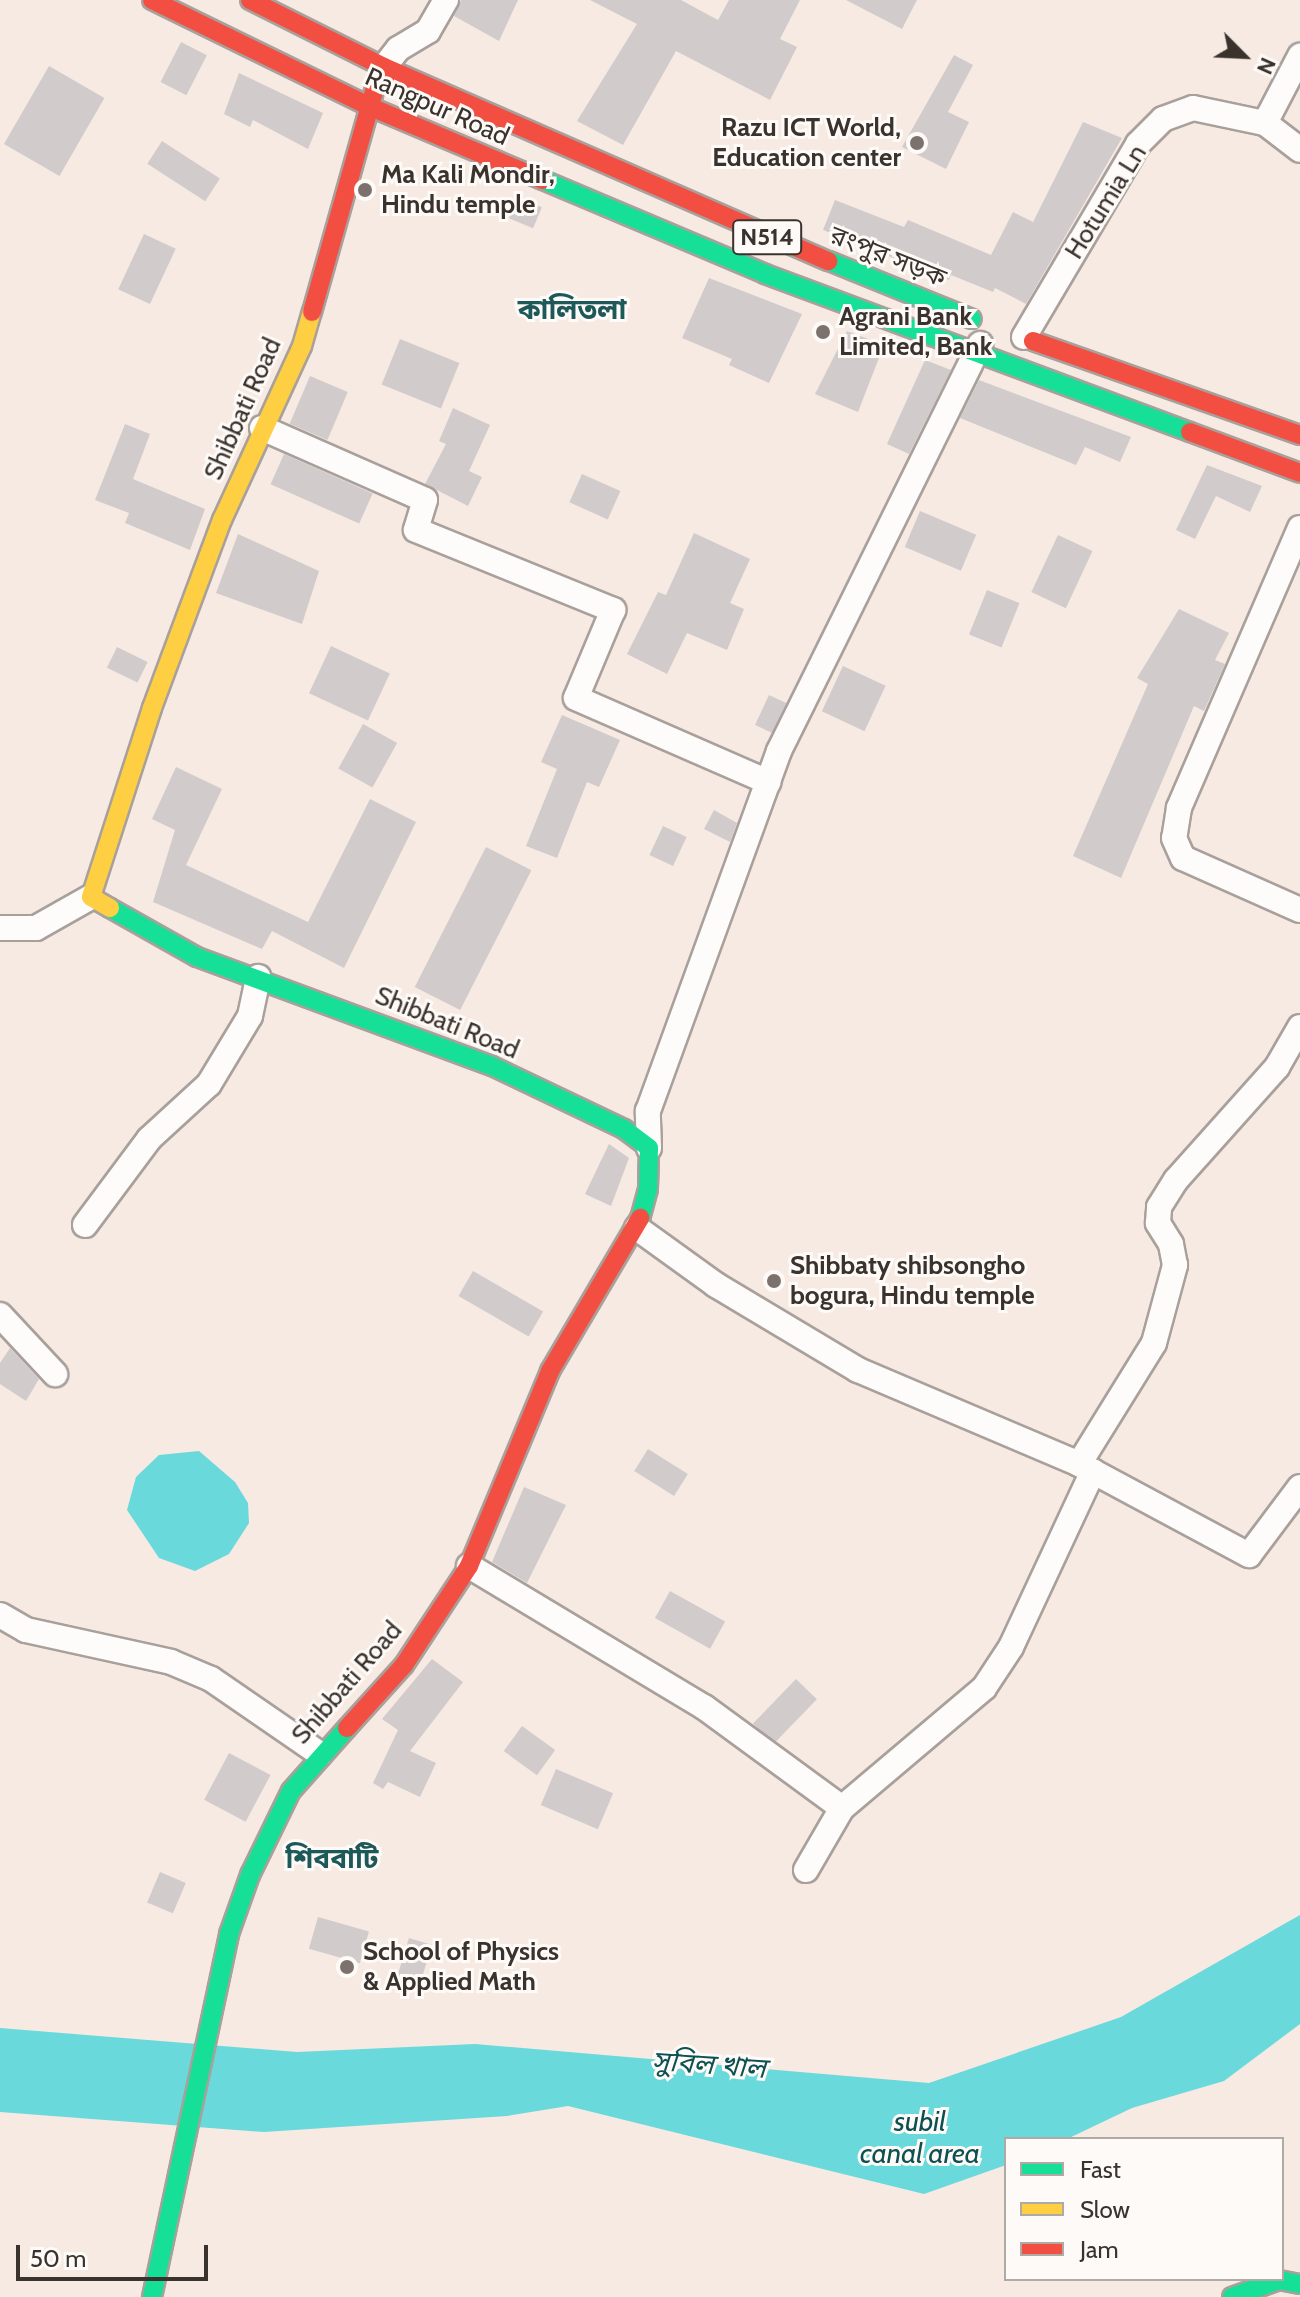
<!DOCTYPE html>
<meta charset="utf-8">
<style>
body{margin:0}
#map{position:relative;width:1300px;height:2297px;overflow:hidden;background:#f6eae3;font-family:Cabin,"Noto Sans Bengali",sans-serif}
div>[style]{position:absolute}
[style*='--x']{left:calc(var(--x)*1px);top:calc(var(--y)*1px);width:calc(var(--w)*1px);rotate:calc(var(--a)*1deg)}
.water>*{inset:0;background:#6ad9db}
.building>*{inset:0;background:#d2cbcb;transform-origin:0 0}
.roads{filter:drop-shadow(2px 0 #a9a09b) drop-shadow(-2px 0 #a9a09b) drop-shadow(0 2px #a9a09b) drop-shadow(0 -2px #a9a09b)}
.street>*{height:24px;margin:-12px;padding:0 12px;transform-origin:12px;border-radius:12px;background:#fefcfb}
.fast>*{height:18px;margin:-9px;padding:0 9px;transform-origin:9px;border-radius:9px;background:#16e098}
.slow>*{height:18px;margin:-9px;padding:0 9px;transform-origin:9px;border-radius:9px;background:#ffcf43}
.jam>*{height:18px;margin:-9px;padding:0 9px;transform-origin:9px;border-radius:9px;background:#f24e42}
.dots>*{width:22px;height:22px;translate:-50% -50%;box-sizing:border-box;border:4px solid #fefaf7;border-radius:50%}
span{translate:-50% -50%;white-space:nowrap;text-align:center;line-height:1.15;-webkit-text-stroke:6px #fefaf7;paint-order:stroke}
.shield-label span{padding:2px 6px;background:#fefaf7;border:2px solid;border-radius:6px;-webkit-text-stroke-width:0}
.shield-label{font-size:24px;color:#3a322d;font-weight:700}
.street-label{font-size:26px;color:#3a322d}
.poi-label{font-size:26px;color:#3a322d;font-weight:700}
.right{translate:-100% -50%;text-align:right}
.left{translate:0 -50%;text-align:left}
.neighbourhood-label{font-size:28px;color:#1e5959;font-weight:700}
.water-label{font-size:28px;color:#0c5052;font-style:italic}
.legend{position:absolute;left:1004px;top:2137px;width:280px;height:144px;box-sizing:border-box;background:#fefaf7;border:2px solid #b0aaa6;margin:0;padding:10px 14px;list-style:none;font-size:24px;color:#3a322d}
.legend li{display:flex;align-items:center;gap:16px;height:40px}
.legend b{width:40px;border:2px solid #b0aaa6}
.north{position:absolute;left:1204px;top:16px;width:80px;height:80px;-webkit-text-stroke:6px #fefaf7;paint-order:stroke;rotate:114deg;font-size:22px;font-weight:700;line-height:32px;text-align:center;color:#3a322d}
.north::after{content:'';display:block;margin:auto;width:28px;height:36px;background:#3a322d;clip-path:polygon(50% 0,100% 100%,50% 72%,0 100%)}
.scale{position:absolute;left:16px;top:2245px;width:192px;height:36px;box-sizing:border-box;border:4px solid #3a322d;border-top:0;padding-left:10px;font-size:24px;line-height:28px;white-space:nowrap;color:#3a322d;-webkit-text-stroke:6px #fefaf7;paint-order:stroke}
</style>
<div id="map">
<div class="water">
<div style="clip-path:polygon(199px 1451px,235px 1482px,248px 1503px,249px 1523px,229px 1554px,195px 1571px,159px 1558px,127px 1510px,136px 1477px,159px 1455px)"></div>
<div style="clip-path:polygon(1300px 1915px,1300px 2024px,1224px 2081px,1132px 2108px,1067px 2139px,1006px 2139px,1006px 2165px,924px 2194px,568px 2106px,507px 2116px,264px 2132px,0 2112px,0 2028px,297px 2052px,475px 2044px,929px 2083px,1121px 2017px)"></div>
</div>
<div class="building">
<div style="clip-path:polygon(461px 0,518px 0,499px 41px,454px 16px)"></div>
<div style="clip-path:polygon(590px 0,681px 0,718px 20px,729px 0,800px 0,780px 39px,797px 47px,770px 100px,676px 51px,623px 145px,577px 121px,637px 24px)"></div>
<div style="clip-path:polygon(846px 0,917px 0,902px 29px)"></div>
<div style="left:181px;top:42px;width:29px;height:45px;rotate:27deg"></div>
<div style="clip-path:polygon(954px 55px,973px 65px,948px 112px,969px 122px,946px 169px,902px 147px)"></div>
<div style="left:49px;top:66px;width:64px;height:90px;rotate:30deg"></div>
<div style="clip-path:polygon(239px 73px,323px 113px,308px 149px,253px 120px,250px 127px,224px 114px)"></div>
<div style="clip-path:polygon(1083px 122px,1122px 138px,1026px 304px,995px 288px,993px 292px,951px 275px,949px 280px,823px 230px,835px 200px,904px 227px,908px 220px,991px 255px,1013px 212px,1033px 222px)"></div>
<div style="left:162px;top:141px;width:69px;height:27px;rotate:33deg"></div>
<div style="left:518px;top:197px;width:26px;height:23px;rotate:23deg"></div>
<div style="left:144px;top:234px;width:35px;height:61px;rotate:25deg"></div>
<div style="clip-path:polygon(709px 278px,802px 314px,769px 383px,729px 365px,732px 359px,682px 338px)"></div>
<div style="clip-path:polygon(847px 331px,884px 345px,858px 412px,815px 394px)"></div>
<div style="left:400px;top:339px;width:64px;height:49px;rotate:22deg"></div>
<div style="clip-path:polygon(925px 360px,951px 370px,909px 454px,887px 444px)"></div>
<div style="left:310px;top:376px;width:41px;height:52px;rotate:23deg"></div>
<div style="clip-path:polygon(979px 380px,1131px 437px,1120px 462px,1085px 447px,1076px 465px,960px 418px)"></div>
<div style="clip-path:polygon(453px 408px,490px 425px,469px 471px,482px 477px,468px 506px,425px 484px,446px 444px,439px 441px)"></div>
<div style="clip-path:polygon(125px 424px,150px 434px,133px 479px,205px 509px,190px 550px,125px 523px,129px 513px,95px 500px)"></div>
<div style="left:284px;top:454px;width:97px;height:33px;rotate:24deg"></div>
<div style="clip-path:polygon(1207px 465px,1262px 486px,1250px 512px,1216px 496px,1195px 539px,1176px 530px)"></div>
<div style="left:582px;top:474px;width:42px;height:31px;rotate:24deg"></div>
<div style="left:920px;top:511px;width:61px;height:39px;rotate:23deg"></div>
<div style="clip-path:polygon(694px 533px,750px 559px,730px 603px,744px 609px,727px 650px,687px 633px,667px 674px,627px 654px,658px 592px,666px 595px)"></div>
<div style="clip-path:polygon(238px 534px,319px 571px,302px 624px,216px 593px)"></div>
<div style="left:1058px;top:535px;width:38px;height:63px;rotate:25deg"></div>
<div style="left:987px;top:590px;width:35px;height:48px;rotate:22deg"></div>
<div style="clip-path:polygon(1179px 609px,1229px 633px,1215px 660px,1225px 664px,1204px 711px,1194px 706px,1121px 878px,1073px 856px,1148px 684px,1137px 678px)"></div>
<div style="left:331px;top:646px;width:65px;height:52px;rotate:25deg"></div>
<div style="left:117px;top:647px;width:34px;height:23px;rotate:26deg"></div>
<div style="left:843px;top:666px;width:47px;height:50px;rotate:25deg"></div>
<div style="left:769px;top:695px;width:19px;height:33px;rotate:25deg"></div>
<div style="clip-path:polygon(562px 715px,620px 740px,599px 787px,587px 782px,557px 858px,526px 846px,557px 769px,541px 762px)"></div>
<div style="left:363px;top:724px;width:39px;height:51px;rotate:29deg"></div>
<div style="clip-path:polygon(176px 767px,222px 789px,186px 865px,308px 922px,370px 799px,416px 822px,344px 968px,272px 931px,262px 949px,153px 902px,175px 830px,152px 819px)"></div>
<div style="clip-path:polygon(714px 810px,737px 823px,730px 842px,704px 829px)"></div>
<div style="left:663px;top:826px;width:26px;height:32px;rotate:25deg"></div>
<div style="left:486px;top:847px;width:51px;height:157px;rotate:27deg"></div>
<div style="clip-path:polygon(609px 1144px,629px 1158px,611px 1206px,585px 1194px)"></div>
<div style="left:473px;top:1271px;width:81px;height:29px;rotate:30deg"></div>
<div style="clip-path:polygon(10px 1348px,39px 1379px,26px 1401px,0 1384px,0 1363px)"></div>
<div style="left:648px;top:1449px;width:47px;height:26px;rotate:32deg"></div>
<div style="clip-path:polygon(524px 1487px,566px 1505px,527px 1583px,492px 1562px)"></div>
<div style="left:670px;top:1591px;width:63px;height:31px;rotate:29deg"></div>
<div style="clip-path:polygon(432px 1659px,463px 1682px,410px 1751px,436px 1763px,420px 1797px,388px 1782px,383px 1789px,373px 1783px,398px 1730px,382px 1719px)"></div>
<div style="left:796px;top:1679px;width:29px;height:62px;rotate:44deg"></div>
<div style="left:522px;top:1726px;width:41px;height:31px;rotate:36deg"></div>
<div style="left:229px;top:1753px;width:47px;height:53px;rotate:28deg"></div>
<div style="left:556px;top:1769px;width:62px;height:39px;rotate:23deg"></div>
<div style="left:160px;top:1872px;width:28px;height:33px;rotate:23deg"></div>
<div style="left:318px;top:1917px;width:53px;height:33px;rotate:16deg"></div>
<div style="left:409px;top:1938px;width:24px;height:40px;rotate:17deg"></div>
</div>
<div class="roads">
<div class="street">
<div style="--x:384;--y:67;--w:23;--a:-52"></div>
<div style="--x:398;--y:49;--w:35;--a:-31"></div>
<div style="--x:428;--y:31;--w:36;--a:-60"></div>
<div style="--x:1265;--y:123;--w:76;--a:-62.4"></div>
<div style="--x:1024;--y:337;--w:224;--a:-59.4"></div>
<div style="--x:1138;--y:144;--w:35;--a:-45"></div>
<div style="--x:1163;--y:119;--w:32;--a:-20"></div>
<div style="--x:1193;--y:108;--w:74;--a:11.8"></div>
<div style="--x:1265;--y:123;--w:44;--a:37.6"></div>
<div style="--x:262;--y:428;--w:178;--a:23.8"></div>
<div style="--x:425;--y:500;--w:31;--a:107"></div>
<div style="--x:416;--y:530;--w:213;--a:22.1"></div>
<div style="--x:613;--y:610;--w:95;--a:112.8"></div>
<div style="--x:576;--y:698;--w:210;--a:23.6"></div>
<div style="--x:1300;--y:528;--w:305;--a:113.4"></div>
<div style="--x:1179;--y:808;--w:30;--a:99"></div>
<div style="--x:1174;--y:838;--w:22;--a:66"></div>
<div style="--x:1183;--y:858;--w:128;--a:24"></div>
<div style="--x:0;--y:928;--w:36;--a:0"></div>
<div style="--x:36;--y:928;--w:63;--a:-29.4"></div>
<div style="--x:649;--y:1148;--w:37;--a:-92"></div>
<div style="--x:648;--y:1111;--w:383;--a:-70"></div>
<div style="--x:779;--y:751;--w:454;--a:-63.7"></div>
<div style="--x:85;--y:1225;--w:107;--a:-53.3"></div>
<div style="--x:149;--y:1139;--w:81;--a:-42.5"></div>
<div style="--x:209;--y:1084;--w:79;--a:-58.9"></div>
<div style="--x:250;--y:1016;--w:40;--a:-78"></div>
<div style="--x:637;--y:1228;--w:97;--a:35.8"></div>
<div style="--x:716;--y:1285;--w:165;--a:30.9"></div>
<div style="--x:858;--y:1370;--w:240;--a:23"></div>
<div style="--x:1079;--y:1464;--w:193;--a:28.2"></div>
<div style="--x:1249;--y:1555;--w:85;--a:-53.1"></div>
<div style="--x:0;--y:1315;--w:81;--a:47"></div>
<div style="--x:1079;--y:1464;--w:142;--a:-58.2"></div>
<div style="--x:1154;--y:1343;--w:81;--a:-74.9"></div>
<div style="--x:1175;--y:1265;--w:21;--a:-101"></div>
<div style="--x:1171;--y:1244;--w:25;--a:-122"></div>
<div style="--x:1158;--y:1223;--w:16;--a:-86"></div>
<div style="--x:1159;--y:1207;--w:32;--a:-58"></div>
<div style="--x:1176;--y:1180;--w:152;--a:-48.2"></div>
<div style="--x:1277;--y:1067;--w:46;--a:-60.1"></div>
<div style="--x:469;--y:1566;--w:274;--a:31"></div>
<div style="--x:704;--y:1707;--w:171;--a:36.2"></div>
<div style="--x:0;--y:1615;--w:30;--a:30"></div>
<div style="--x:26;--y:1630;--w:148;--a:12.4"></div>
<div style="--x:171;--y:1662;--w:43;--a:23"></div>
<div style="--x:211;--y:1679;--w:132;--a:34.5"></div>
<div style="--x:806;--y:1870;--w:72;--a:-59.9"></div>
<div style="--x:842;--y:1808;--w:186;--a:-40.2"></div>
<div style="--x:984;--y:1688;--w:49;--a:-56.6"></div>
<div style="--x:1011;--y:1647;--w:194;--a:-65"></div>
</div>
<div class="fast">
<div style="--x:543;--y:180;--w:241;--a:22.9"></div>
<div style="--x:765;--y:274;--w:453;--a:20.4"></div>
<div style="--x:829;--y:261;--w:154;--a:22.1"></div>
<div style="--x:110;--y:908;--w:100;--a:29.4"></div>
<div style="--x:197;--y:957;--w:314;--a:20.3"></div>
<div style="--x:492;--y:1066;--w:146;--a:25.5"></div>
<div style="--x:624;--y:1129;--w:31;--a:37"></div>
<div style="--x:649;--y:1148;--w:41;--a:91.4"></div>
<div style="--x:648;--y:1189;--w:30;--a:105"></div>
<div style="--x:152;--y:2297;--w:371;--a:-78"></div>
<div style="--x:229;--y:1934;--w:63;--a:-70.4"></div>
<div style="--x:250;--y:1875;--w:93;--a:-64"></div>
<div style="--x:291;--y:1791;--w:84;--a:-48.4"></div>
<div style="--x:1232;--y:2297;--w:50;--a:-19.9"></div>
<div style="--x:1279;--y:2280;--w:21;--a:11"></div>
</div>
<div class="slow">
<div style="--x:110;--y:908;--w:22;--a:-150"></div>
<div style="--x:91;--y:897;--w:199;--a:-72.1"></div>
<div style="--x:152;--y:708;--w:201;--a:-69.6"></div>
<div style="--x:222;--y:520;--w:192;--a:-65.3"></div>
<div style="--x:302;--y:346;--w:35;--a:-74"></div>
</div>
<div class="jam">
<div style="--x:152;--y:0;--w:238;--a:26.1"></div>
<div style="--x:366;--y:105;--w:192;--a:23"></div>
<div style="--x:250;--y:0;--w:150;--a:26.6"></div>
<div style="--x:384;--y:67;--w:485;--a:23.6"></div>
<div style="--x:312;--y:312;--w:236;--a:-74.3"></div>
<div style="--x:1033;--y:341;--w:283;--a:19.4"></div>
<div style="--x:1190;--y:432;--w:117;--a:20.4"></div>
<div style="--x:347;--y:1728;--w:85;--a:-47.9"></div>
<div style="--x:404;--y:1665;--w:118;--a:-56.7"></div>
<div style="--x:469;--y:1566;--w:211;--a:-67.4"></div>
<div style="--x:550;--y:1371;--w:178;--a:-59.5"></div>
</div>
</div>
<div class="dots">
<div style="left:917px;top:143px;background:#7c726d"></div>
<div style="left:365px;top:190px;background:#7c726d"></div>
<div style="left:823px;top:332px;background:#7c726d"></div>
<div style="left:774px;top:1281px;background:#7c726d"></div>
<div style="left:347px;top:1967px;background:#7c726d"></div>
</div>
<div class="shield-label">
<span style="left:767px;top:237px">N514</span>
</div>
<div class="street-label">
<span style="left:437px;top:107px;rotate:24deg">Rangpur Road</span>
<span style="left:1106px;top:202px;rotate:-58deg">Hotumia Ln</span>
<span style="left:888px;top:257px;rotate:22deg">রংপুর সড়ক</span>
<span style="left:243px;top:409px;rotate:-66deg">Shibbati Road</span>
<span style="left:447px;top:1023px;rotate:22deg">Shibbati Road</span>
<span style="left:347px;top:1683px;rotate:-49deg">Shibbati Road</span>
</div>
<div class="poi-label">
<span class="right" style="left:901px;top:143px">Razu ICT World,<br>Education center</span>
<span class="left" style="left:381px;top:190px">Ma Kali Mondir,<br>Hindu temple</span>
<span class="left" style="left:839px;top:332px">Agrani Bank<br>Limited, Bank</span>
<span class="left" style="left:790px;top:1281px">Shibbaty shibsongho<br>bogura, Hindu temple</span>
<span class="left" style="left:363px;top:1967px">School of Physics<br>&amp; Applied Math</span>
</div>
<div class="neighbourhood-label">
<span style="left:572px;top:309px">কালিতলা</span>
<span style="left:332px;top:1858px">শিববাটি</span>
</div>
<div class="water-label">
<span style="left:709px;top:2064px;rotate:4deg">সুবিল খাল</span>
<span style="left:920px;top:2137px">subil<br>canal area</span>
</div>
<ul class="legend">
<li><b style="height:10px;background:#16e098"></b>Fast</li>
<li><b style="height:10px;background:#ffcf43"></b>Slow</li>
<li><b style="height:10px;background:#f24e42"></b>Jam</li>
</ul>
<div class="north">N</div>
<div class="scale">50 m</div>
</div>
